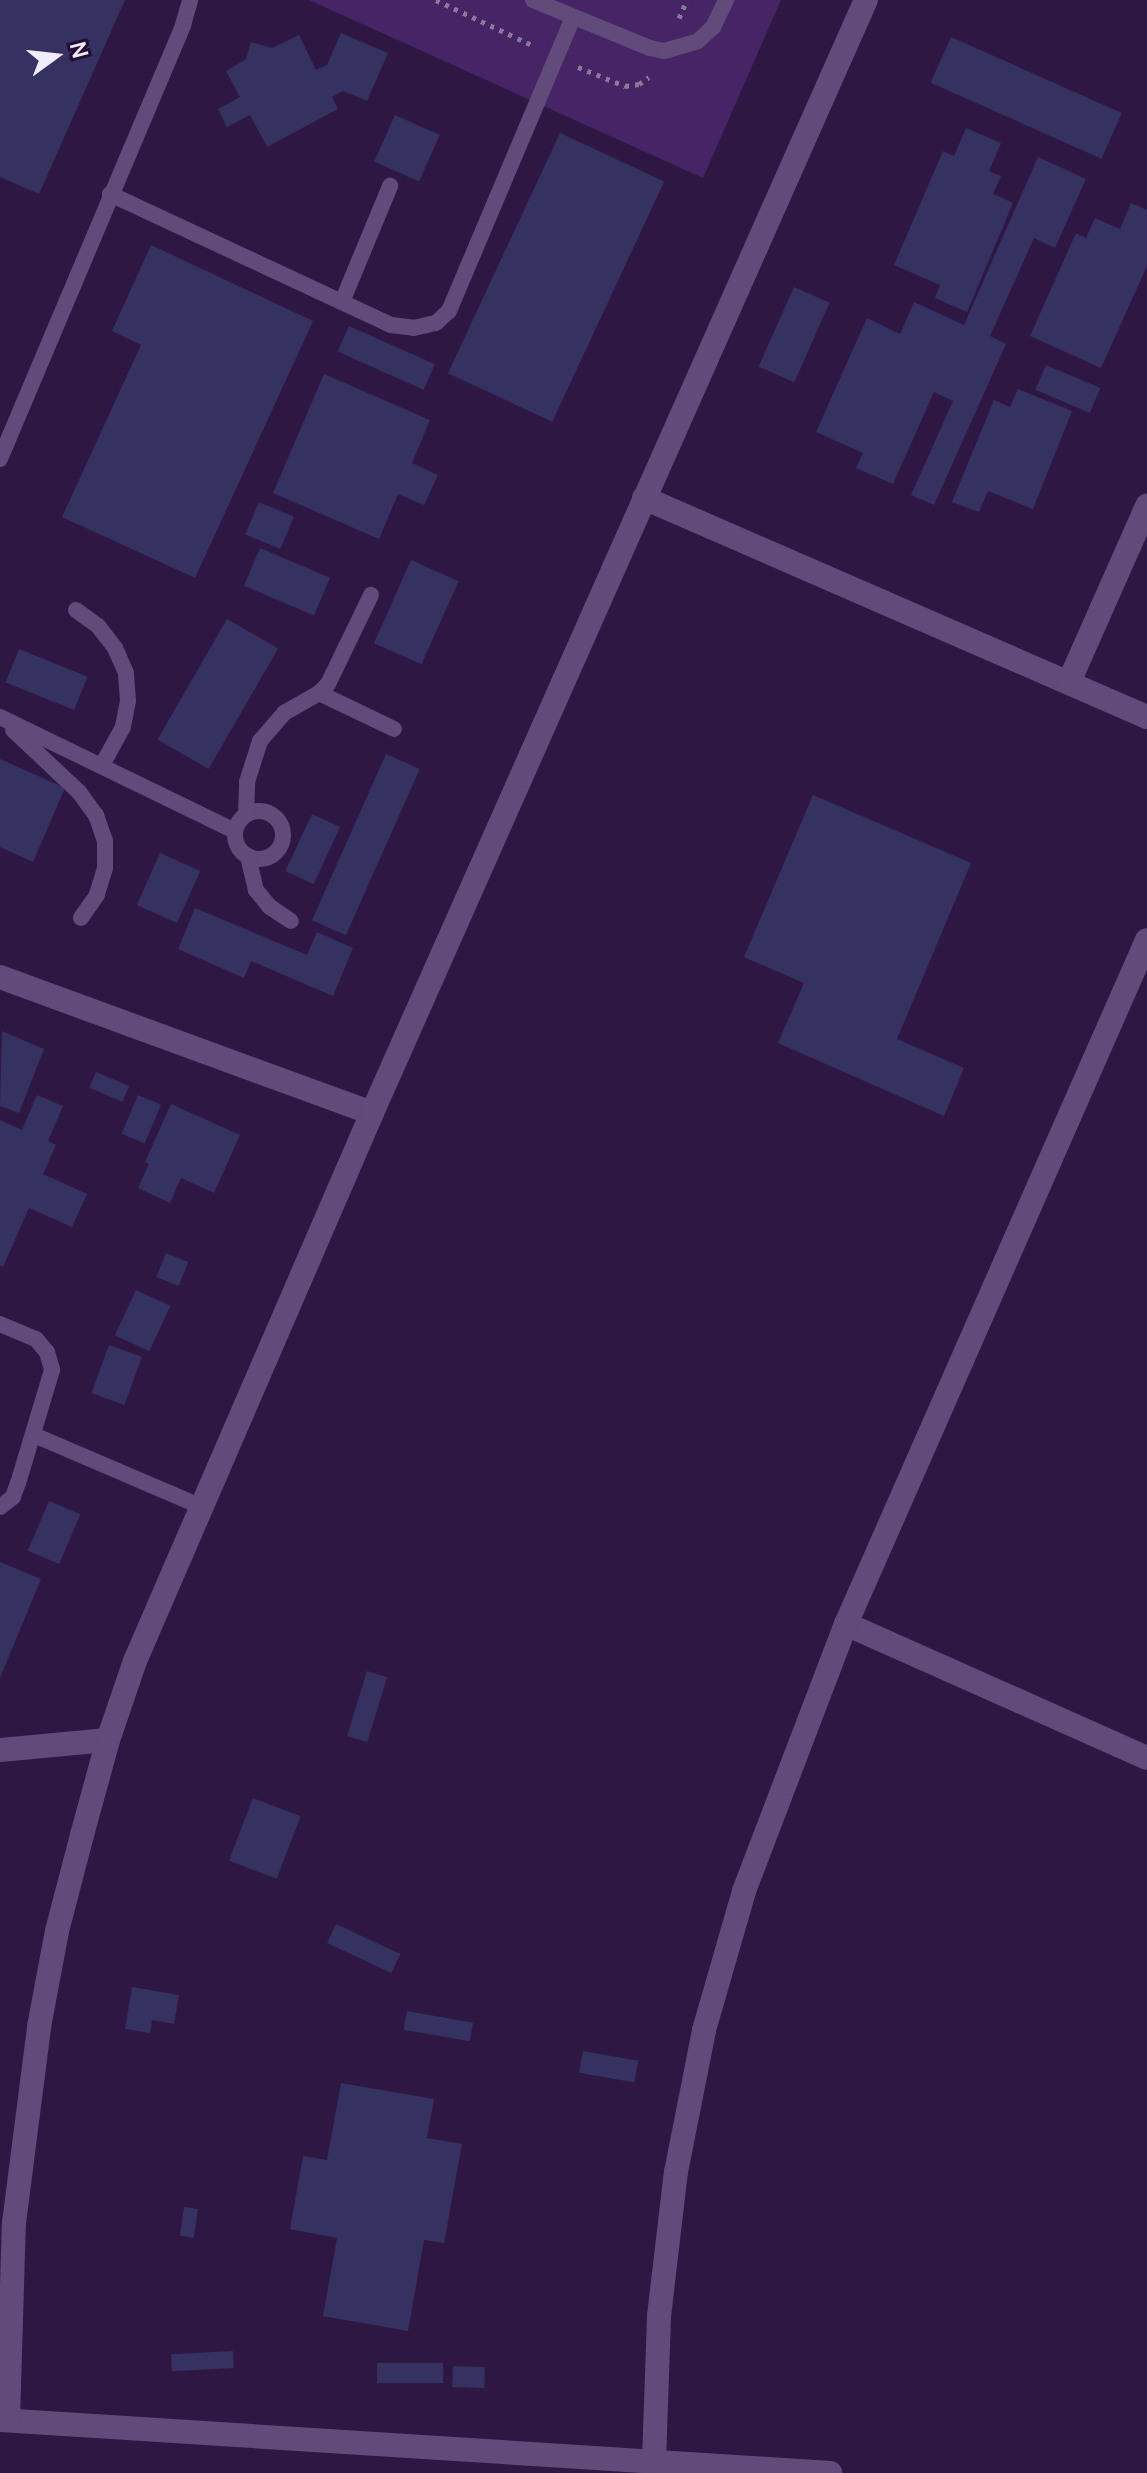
<!DOCTYPE html>
<style>
body{margin:0}
#map{position:relative;width:1147px;height:2473px;overflow:hidden;background:#2e1843;font-family:Manrope,sans-serif}
div>[style]{position:absolute}
[style*='--x']{left:calc(var(--x)*1px);top:calc(var(--y)*1px);width:calc(var(--w)*1px);rotate:calc(var(--a)*1deg)}
.green>*{inset:0;background:#462466}
.building>*{inset:0;background:#353160;transform-origin:0 0}
.path>*{height:5px;margin-top:-2.5px;transform-origin:0;background:repeating-linear-gradient(90deg,#897a99 0 4px,transparent 0 10px)}
.lane>*{height:16px;margin:-8px;padding:0 8px;transform-origin:8px;border-radius:8px;background:#614b7a}
.lane>.ring{margin:-8px;padding:0;box-sizing:content-box;background:none;border:16px solid #614b7a;border-radius:50%}
.street>*{height:24px;margin:-12px;padding:0 12px;transform-origin:12px;border-radius:12px;background:#614b7a}
span{translate:-50% -50%;white-space:nowrap;text-align:center;line-height:1.15;-webkit-text-stroke:6px #240e38;paint-order:stroke}
.north{position:absolute;left:16px;top:16px;width:80px;height:80px;-webkit-text-stroke:6px #240e38;paint-order:stroke;rotate:75deg;font-size:22px;font-weight:700;line-height:32px;text-align:center;color:#f2ebfc}
.north::after{content:'';display:block;margin:auto;width:28px;height:36px;background:#f2ebfc;clip-path:polygon(50% 0,100% 100%,50% 72%,0 100%)}
</style>
<div id="map">
<div class="green">
<div style="clip-path:polygon(309px 0,781px 0,703px 178px)"></div>
</div>
<div class="building">
<div style="clip-path:polygon(0 0,125px 0,39px 194px,0 177px)"></div>
<div style="clip-path:polygon(341px 33px,388px 53px,367px 101px,343px 91px,332px 97px,338px 109px,267px 147px,250px 115px,227px 127px,218px 109px,240px 97px,226px 71px,246px 59px,251px 42px,272px 48px,299px 35px,316px 70px,327px 65px)"></div>
<div style="left:951px;top:37px;width:187px;height:50px;rotate:24deg"></div>
<div style="left:395px;top:115px;width:49px;height:51px;rotate:24deg"></div>
<div style="clip-path:polygon(966px 128px,1001px 143px,989px 171px,1001px 176px,993px 194px,1013px 203px,967px 312px,935px 298px,940px 285px,894px 265px,943px 151px,954px 156px)"></div>
<div style="left:560px;top:133px;width:115px;height:265px;rotate:25deg"></div>
<div style="clip-path:polygon(1038px 157px,1086px 179px,1055px 248px,1034px 238px,990px 336px,1006px 344px,934px 505px,911px 495px,953px 401px,934px 392px,893px 484px,856px 468px,863px 453px,816px 432px,867px 318px,900px 334px,914px 302px,964px 325px)"></div>
<div style="clip-path:polygon(1131px 203px,1147px 210px,1147px 266px,1101px 368px,1030px 336px,1076px 233px,1086px 238px,1095px 218px,1120px 229px)"></div>
<div style="clip-path:polygon(151px 245px,313px 321px,195px 578px,62px 517px,141px 345px,112px 331px)"></div>
<div style="left:794px;top:287px;width:39px;height:87px;rotate:24deg"></div>
<div style="left:349px;top:326px;width:94px;height:28px;rotate:24deg"></div>
<div style="left:1046px;top:365px;width:59px;height:27px;rotate:23deg"></div>
<div style="clip-path:polygon(324px 374px,430px 420px,412px 463px,438px 475px,424px 505px,398px 494px,379px 539px,273px 493px)"></div>
<div style="clip-path:polygon(1018px 389px,1072px 411px,1033px 509px,988px 491px,979px 512px,952px 502px,994px 400px,1010px 407px)"></div>
<div style="left:259px;top:502px;width:38px;height:35px;rotate:23deg"></div>
<div style="left:260px;top:548px;width:76px;height:41px;rotate:23deg"></div>
<div style="left:411px;top:560px;width:52px;height:91px;rotate:24deg"></div>
<div style="left:227px;top:619px;width:59px;height:139px;rotate:30deg"></div>
<div style="left:19px;top:649px;width:74px;height:36px;rotate:22deg"></div>
<div style="left:386px;top:754px;width:37px;height:182px;rotate:24deg"></div>
<div style="clip-path:polygon(0 759px,65px 788px,33px 862px,0 847px)"></div>
<div style="clip-path:polygon(813px 795px,971px 863px,897px 1039px,964px 1068px,944px 1116px,778px 1043px,804px 983px,744px 957px)"></div>
<div style="left:312px;top:814px;width:31px;height:63px;rotate:25deg"></div>
<div style="left:160px;top:853px;width:44px;height:57px;rotate:24deg"></div>
<div style="clip-path:polygon(195px 908px,307px 955px,317px 932px,353px 948px,333px 996px,251px 961px,244px 978px,178px 949px)"></div>
<div style="clip-path:polygon(2px 1031px,44px 1049px,19px 1113px,0 1106px)"></div>
<div style="left:96px;top:1072px;width:36px;height:17px;rotate:23deg"></div>
<div style="clip-path:polygon(37px 1095px,63px 1106px,48px 1141px,56px 1145px,43px 1174px,87px 1194px,72px 1227px,29px 1208px,3px 1267px,0 1265px,0 1120px,22px 1130px)"></div>
<div style="left:138px;top:1095px;width:25px;height:42px;rotate:23deg"></div>
<div style="clip-path:polygon(171px 1104px,240px 1135px,214px 1193px,181px 1178px,170px 1203px,138px 1188px,149px 1164px,145px 1162px)"></div>
<div style="left:166px;top:1253px;width:24px;height:26px;rotate:22deg"></div>
<div style="left:136px;top:1290px;width:38px;height:50px;rotate:25deg"></div>
<div style="left:109px;top:1345px;width:35px;height:51px;rotate:20deg"></div>
<div style="left:49px;top:1501px;width:34px;height:54px;rotate:23deg"></div>
<div style="clip-path:polygon(0 1562px,41px 1579px,0 1678px)"></div>
<div style="left:367px;top:1671px;width:21px;height:68px;rotate:17deg"></div>
<div style="left:253px;top:1798px;width:51px;height:67px;rotate:21deg"></div>
<div style="left:336px;top:1924px;width:71px;height:21px;rotate:25deg"></div>
<div style="clip-path:polygon(132px 1987px,179px 1995px,174px 2024px,152px 2020px,150px 2033px,125px 2029px)"></div>
<div style="left:407px;top:2011px;width:67px;height:19px;rotate:10deg"></div>
<div style="left:583px;top:2051px;width:56px;height:22px;rotate:10deg"></div>
<div style="clip-path:polygon(341px 2083px,434px 2099px,427px 2138px,462px 2144px,444px 2243px,424px 2240px,408px 2331px,323px 2316px,337px 2238px,290px 2229px,303px 2156px,327px 2160px)"></div>
<div style="left:184px;top:2207px;width:14px;height:29px;rotate:8deg"></div>
<div style="left:233px;top:2351px;width:17px;height:62px;rotate:87deg"></div>
<div style="left:377px;top:2363px;width:66px;height:20px"></div>
<div style="left:453px;top:2366px;width:32px;height:21px;rotate:2deg"></div>
</div>
<div class="path">
<div style="--x:436;--y:0;--w:106;--a:25.1"></div>
<div style="--x:679;--y:18;--w:20;--a:-66"></div>
<div style="--x:578;--y:67;--w:51;--a:22"></div>
<div style="--x:625;--y:86;--w:14;--a:-8"></div>
<div style="--x:639;--y:84;--w:12;--a:-35"></div>
</div>
<div class="lane">
<div style="--x:533;--y:0;--w:126;--a:22.3"></div>
<div style="--x:650;--y:48;--w:14;--a:12"></div>
<div style="--x:664;--y:51;--w:35;--a:-16"></div>
<div style="--x:698;--y:41;--w:21;--a:-43"></div>
<div style="--x:713;--y:27;--w:30;--a:-64"></div>
<div style="--x:110;--y:194;--w:310;--a:25"></div>
<div style="--x:391;--y:325;--w:23;--a:7"></div>
<div style="--x:414;--y:328;--w:23;--a:-13"></div>
<div style="--x:436;--y:323;--w:18;--a:-43"></div>
<div style="--x:449;--y:311;--w:318;--a:-67.1"></div>
<div style="--x:342;--y:302;--w:126;--a:-67.5"></div>
<div style="--x:0;--y:459;--w:471;--a:-67.1"></div>
<div style="--x:183;--y:25;--w:26;--a:-74"></div>
<div style="--x:76;--y:610;--w:27;--a:36"></div>
<div style="--x:98;--y:626;--w:28;--a:52"></div>
<div style="--x:115;--y:648;--w:27;--a:66"></div>
<div style="--x:126;--y:673;--w:28;--a:86"></div>
<div style="--x:128;--y:701;--w:26;--a:101"></div>
<div style="--x:123;--y:727;--w:43;--a:118.9"></div>
<div style="--x:319;--y:693;--w:83;--a:25.6"></div>
<div style="--x:0;--y:717;--w:261;--a:25.9"></div>
<div style="--x:13;--y:730;--w:91;--a:43.2"></div>
<div style="--x:79;--y:792;--w:29;--a:54"></div>
<div style="--x:96;--y:815;--w:28;--a:71"></div>
<div style="--x:105;--y:841;--w:27;--a:90"></div>
<div style="--x:105;--y:868;--w:28;--a:107"></div>
<div style="--x:97;--y:895;--w:28;--a:125"></div>
<div class="ring" style="left:235px;top:811px;width:32px;height:32px"></div>
<div style="--x:246;--y:815;--w:33;--a:-88"></div>
<div style="--x:247;--y:782;--w:43;--a:-72.4"></div>
<div style="--x:260;--y:741;--w:37;--a:-49"></div>
<div style="--x:284;--y:713;--w:40;--a:-29.7"></div>
<div style="--x:319;--y:693;--w:13;--a:-45"></div>
<div style="--x:328;--y:684;--w:99;--a:-64.2"></div>
<div style="--x:248;--y:856;--w:35;--a:77"></div>
<div style="--x:256;--y:890;--w:22;--a:51"></div>
<div style="--x:270;--y:907;--w:25;--a:34"></div>
<div style="--x:0;--y:1324;--w:39;--a:23"></div>
<div style="--x:36;--y:1339;--w:17;--a:50"></div>
<div style="--x:47;--y:1352;--w:19;--a:74"></div>
<div style="--x:52;--y:1370;--w:118;--a:106.7"></div>
<div style="--x:18;--y:1483;--w:15;--a:110"></div>
<div style="--x:13;--y:1497;--w:16;--a:142"></div>
<div style="--x:34;--y:1435;--w:185;--a:23.2"></div>
</div>
<div class="street">
<div style="--x:644;--y:498;--w:549;--a:23.53"></div>
<div style="--x:1069;--y:682;--w:193;--a:-66.1"></div>
<div style="--x:0;--y:977;--w:396;--a:20.1"></div>
<div style="--x:846;--y:1624;--w:329;--a:24"></div>
<div style="--x:0;--y:1750;--w:108;--a:-5.3"></div>
<div style="--x:0;--y:2420;--w:832;--a:3.65"></div>
<div style="--x:8;--y:2420;--w:197;--a:-88.3"></div>
<div style="--x:14;--y:2223;--w:198;--a:-82.7"></div>
<div style="--x:39;--y:2027;--w:98;--a:-79.4"></div>
<div style="--x:57;--y:1931;--w:99;--a:-75.4"></div>
<div style="--x:82;--y:1835;--w:98;--a:-74.7"></div>
<div style="--x:108;--y:1740;--w:83;--a:-71.1"></div>
<div style="--x:135;--y:1661;--w:597;--a:-66.61"></div>
<div style="--x:372;--y:1113;--w:1218;--a:-66.07"></div>
<div style="--x:654;--y:2461;--w:145;--a:-88"></div>
<div style="--x:659;--y:2316;--w:145;--a:-83.3"></div>
<div style="--x:676;--y:2172;--w:145;--a:-78.8"></div>
<div style="--x:704;--y:2030;--w:145;--a:-73.9"></div>
<div style="--x:744;--y:1891;--w:286;--a:-69.1"></div>
<div style="--x:846;--y:1624;--w:747;--a:-66.25"></div>
</div>
<div class="north">N</div>
</div>
